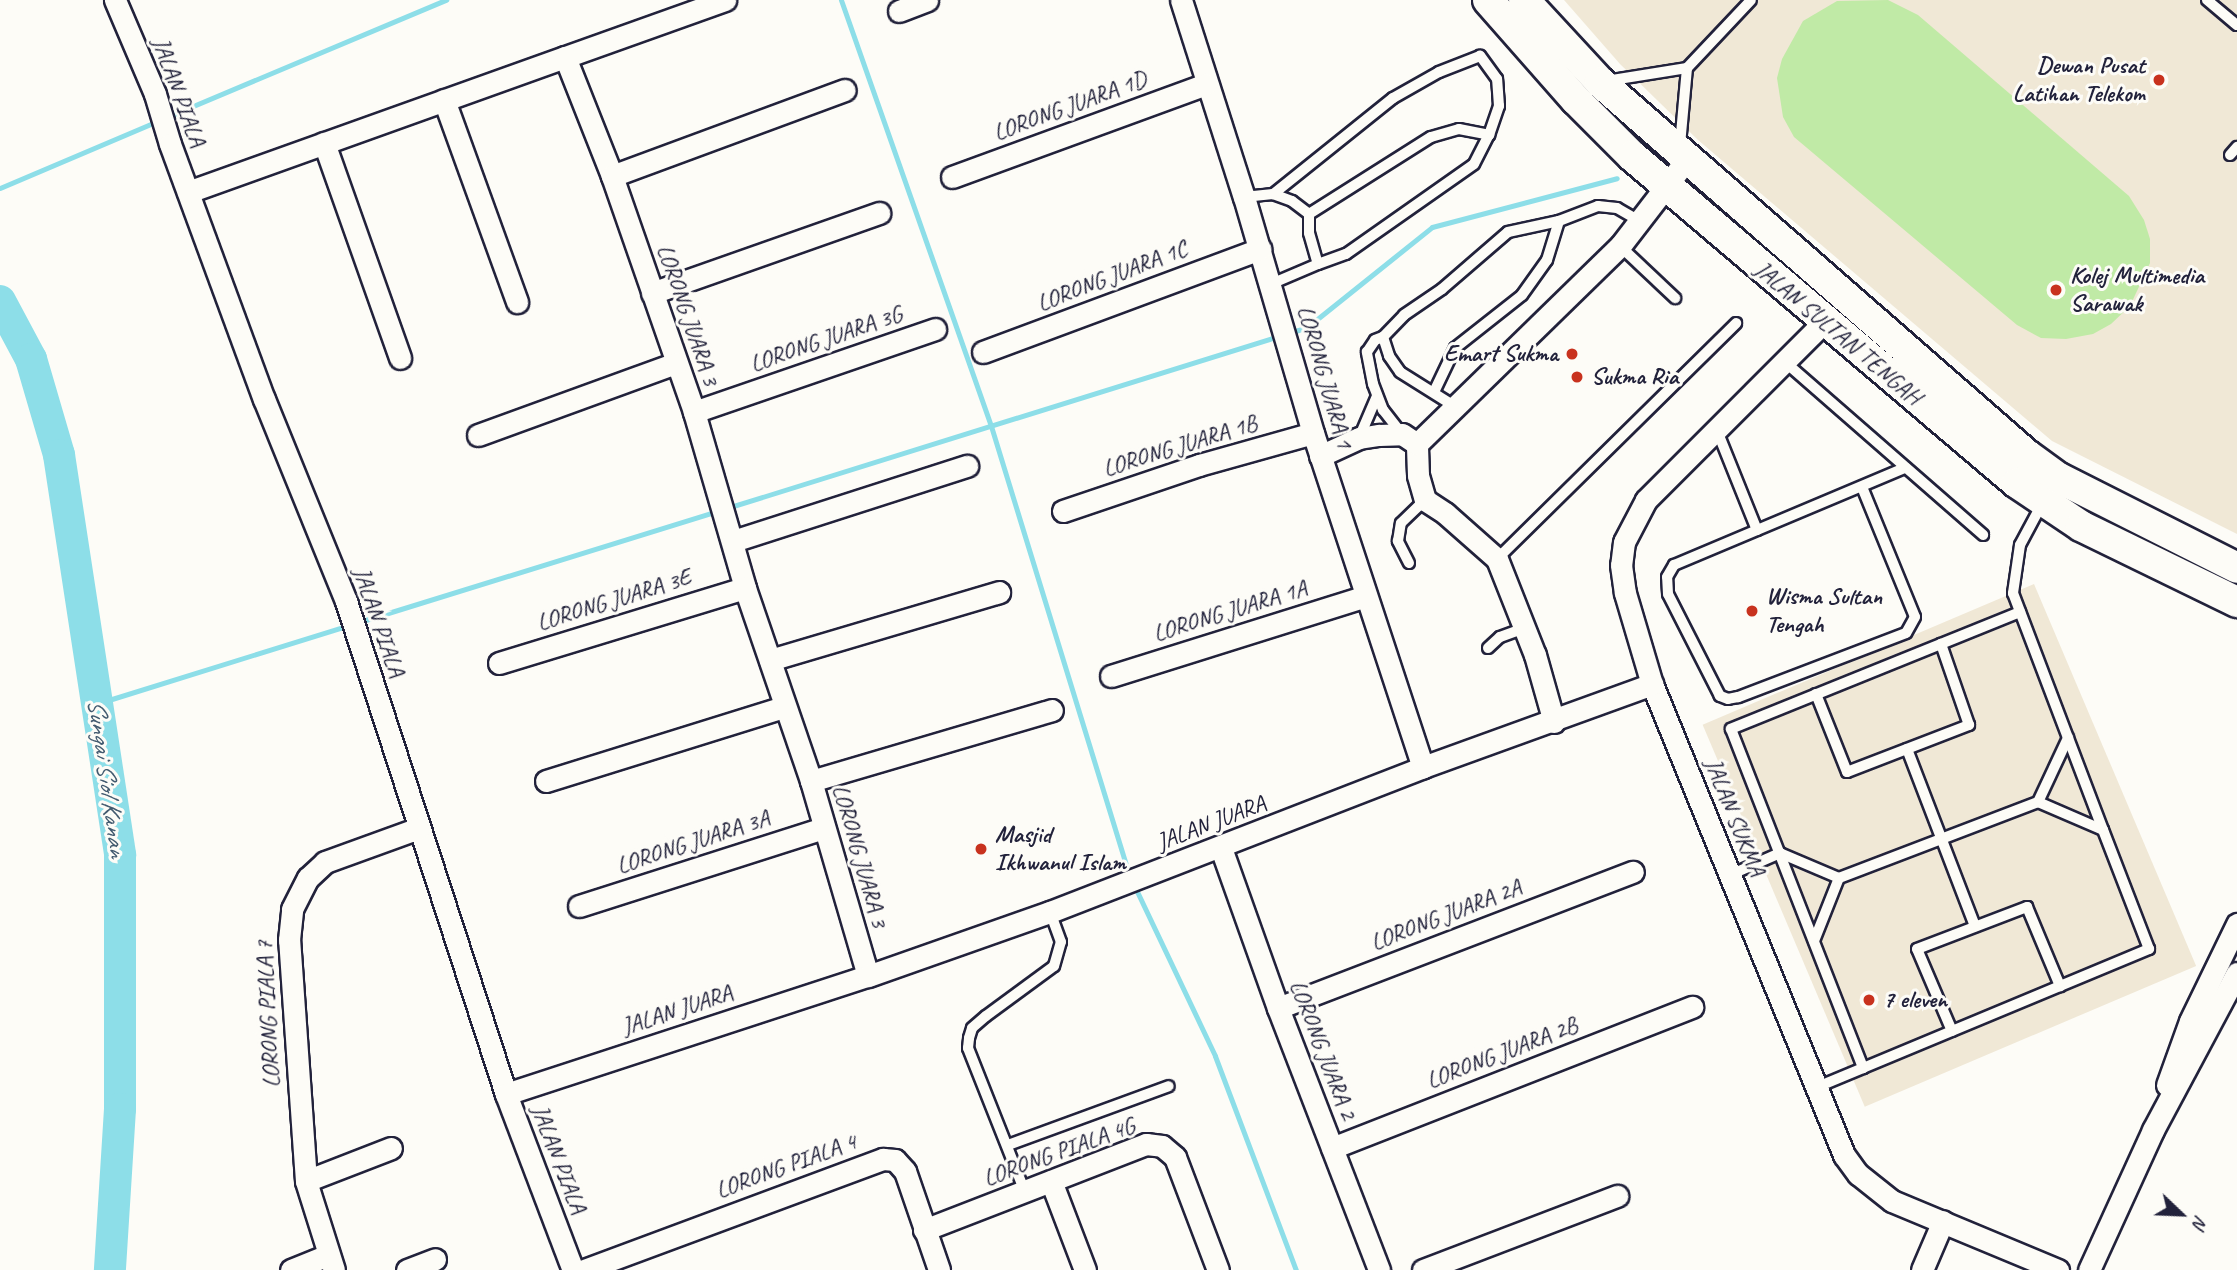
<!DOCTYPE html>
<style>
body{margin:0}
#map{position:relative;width:2237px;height:1270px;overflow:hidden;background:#fdfcf7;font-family:Caveat,sans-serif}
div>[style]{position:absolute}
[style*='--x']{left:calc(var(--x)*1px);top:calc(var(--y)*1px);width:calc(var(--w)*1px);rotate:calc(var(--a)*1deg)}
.built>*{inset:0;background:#f0e8d6;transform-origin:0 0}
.green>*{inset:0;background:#c0eaa6}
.stream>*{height:5px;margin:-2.5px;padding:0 2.5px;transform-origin:2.5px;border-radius:2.5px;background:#8ddee8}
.river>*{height:32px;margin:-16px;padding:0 16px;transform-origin:16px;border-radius:16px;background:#8ddee8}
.roads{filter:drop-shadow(2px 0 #22223b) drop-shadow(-2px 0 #22223b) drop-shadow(0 2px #22223b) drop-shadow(0 -2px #22223b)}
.lane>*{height:10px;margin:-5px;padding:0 5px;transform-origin:5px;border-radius:5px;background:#fdfcf7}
.street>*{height:21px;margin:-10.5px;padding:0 10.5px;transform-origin:10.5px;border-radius:10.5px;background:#fdfcf7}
.secondary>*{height:30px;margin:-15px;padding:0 15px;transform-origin:15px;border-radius:15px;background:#fdfcf7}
.dots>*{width:19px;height:19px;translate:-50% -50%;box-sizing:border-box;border:4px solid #fdfcf7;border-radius:50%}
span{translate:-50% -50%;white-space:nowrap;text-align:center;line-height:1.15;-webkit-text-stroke:6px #fdfcf7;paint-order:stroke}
.poi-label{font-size:24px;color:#22223b;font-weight:700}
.right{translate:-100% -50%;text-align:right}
.left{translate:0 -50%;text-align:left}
.street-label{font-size:24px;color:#22223b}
.water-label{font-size:26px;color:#425a6f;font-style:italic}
.north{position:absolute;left:2146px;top:1179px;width:70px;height:70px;-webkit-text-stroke:5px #fdfcf7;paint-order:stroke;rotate:113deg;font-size:19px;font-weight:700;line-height:28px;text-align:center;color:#22223b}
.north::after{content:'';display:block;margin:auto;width:24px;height:32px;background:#22223b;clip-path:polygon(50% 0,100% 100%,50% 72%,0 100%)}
</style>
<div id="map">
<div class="built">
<div style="clip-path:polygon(1564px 0,2237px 0,2237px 534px,2052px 441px,1698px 140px,1620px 64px)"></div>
<div style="left:2034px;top:584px;width:415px;height:360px;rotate:67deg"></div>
</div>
<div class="green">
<div style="clip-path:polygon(1888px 0,1918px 15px,2129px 196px,2144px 220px,2150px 239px,2150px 263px,2130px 306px,2111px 324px,2093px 334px,2066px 339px,2041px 338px,2017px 325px,1794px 137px,1783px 117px,1777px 78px,1782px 59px,1803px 21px,1837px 1px)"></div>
</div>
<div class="stream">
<div style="--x:841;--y:0;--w:452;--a:70.6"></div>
<div style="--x:991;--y:426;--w:469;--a:72.9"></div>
<div style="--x:167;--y:117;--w:303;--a:-22.8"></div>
<div style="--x:0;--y:188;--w:172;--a:-23"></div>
<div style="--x:1288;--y:333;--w:19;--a:-16"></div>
<div style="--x:1306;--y:328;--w:161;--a:-38.7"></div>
<div style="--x:1432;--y:227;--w:191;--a:-14.8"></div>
<div style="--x:727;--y:508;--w:578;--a:-17.31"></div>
<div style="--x:359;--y:622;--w:375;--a:-17.2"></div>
<div style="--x:99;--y:703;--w:263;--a:-17.3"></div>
<div style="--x:1133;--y:883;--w:191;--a:64.6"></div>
<div style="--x:1215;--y:1056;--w:229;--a:69.3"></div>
</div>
<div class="river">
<div style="--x:0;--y:301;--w:66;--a:61.9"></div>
<div style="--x:31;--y:359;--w:100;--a:73.7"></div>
<div style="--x:59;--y:455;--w:405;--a:81.3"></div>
<div style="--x:120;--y:855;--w:254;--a:90"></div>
<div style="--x:120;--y:1109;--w:161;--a:93.6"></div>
</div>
<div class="roads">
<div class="lane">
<div style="--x:2207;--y:0;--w:39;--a:40"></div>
<div style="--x:1606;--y:81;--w:82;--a:-9.1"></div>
<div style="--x:1687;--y:68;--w:93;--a:-46.7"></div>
<div style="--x:1680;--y:145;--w:77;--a:-84.8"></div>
<div style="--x:2230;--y:155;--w:11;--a:-49"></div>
<div style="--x:1244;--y:197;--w:29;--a:-6"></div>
<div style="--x:1273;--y:194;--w:20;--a:20"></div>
<div style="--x:1292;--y:201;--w:21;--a:37"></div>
<div style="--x:1309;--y:214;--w:19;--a:90"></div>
<div style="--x:1309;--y:233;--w:32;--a:74"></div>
<div style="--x:1318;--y:264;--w:30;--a:-20"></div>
<div style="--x:1346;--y:254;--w:156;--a:-35.1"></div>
<div style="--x:1474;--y:164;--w:33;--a:-63"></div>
<div style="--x:1489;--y:135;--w:31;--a:-71"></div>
<div style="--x:1499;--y:106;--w:27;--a:-94"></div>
<div style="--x:1497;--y:79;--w:29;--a:-126"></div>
<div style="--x:1480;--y:56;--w:44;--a:158.7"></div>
<div style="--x:1439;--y:72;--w:53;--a:150.5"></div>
<div style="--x:1393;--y:98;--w:154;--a:141.3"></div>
<div style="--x:1309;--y:214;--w:144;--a:-32.3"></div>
<div style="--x:1431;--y:137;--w:29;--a:-16"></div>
<div style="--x:1459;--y:129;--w:31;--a:11"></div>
<div style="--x:1620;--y:246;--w:76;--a:43.4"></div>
<div style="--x:1271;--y:284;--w:51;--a:-23.1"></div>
<div style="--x:1383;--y:337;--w:20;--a:72"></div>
<div style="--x:1389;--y:356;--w:19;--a:55"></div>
<div style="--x:1400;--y:372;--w:64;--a:32.2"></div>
<div style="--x:1785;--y:362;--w:263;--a:41.1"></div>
<div style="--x:1434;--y:392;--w:49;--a:-64.5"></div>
<div style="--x:1455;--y:348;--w:85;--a:-38.3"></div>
<div style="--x:1522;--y:295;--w:43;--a:-54.5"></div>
<div style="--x:1547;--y:260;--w:41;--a:-72.9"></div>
<div style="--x:1716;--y:428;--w:110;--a:68.1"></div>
<div style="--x:1402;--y:434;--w:31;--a:-128"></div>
<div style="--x:1383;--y:410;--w:28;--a:-111"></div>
<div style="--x:1373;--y:384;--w:33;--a:-101"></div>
<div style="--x:1367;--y:352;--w:14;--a:-56"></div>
<div style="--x:1375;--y:340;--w:9;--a:-21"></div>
<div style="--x:1383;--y:337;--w:30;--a:-46"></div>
<div style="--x:1404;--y:315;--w:46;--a:-34.4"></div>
<div style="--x:1442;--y:289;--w:87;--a:-40.8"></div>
<div style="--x:1508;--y:232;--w:52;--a:-12.2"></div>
<div style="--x:1559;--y:221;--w:42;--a:-21"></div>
<div style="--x:1598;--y:206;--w:19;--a:6"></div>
<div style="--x:1617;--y:208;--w:24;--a:30"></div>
<div style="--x:1359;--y:438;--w:46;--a:-66.8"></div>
<div style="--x:1862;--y:487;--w:140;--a:67.8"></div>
<div style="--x:1915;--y:617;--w:18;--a:119"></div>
<div style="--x:1906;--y:633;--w:180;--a:159.1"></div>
<div style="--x:1738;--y:697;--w:10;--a:169"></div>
<div style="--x:1728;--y:699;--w:9;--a:-159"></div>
<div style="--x:1720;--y:696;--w:114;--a:-117"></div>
<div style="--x:1668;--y:594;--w:17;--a:-93"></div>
<div style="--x:1667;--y:577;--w:14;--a:-60"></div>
<div style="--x:1674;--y:565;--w:251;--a:-22.8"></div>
<div style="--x:2043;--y:502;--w:49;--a:118.1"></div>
<div style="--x:2020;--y:545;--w:49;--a:98.3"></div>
<div style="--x:2013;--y:593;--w:254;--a:69.2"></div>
<div style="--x:1497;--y:559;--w:336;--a:-44.6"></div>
<div style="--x:1409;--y:563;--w:25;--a:-117"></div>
<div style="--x:1398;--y:541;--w:18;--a:-81"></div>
<div style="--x:1401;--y:523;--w:33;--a:-44"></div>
<div style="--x:2020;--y:612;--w:312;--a:158"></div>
<div style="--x:1731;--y:729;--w:364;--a:68.7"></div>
<div style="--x:1863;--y:1068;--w:310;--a:-22.6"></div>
<div style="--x:2149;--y:949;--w:128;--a:-111.1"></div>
<div style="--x:2103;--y:830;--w:71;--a:-156.7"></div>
<div style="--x:1488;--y:648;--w:16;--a:-43"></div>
<div style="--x:1500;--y:637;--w:27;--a:-20"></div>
<div style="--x:1816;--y:694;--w:84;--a:68.3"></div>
<div style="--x:1847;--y:772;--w:131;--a:-21.1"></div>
<div style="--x:1969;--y:725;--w:86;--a:-109.1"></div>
<div style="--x:1907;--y:749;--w:190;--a:69"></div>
<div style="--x:1730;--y:875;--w:55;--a:-23.7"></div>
<div style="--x:1780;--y:853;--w:64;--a:23"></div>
<div style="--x:1839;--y:878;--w:213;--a:-20.9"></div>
<div style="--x:2038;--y:802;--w:71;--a:-64.9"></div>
<div style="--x:1814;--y:941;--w:68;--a:-68.4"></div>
<div style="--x:1952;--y:1031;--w:89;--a:-113.1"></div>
<div style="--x:1917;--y:949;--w:118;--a:-20.9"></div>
<div style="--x:2027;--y:907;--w:86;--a:67.3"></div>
<div style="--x:1815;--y:1088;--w:52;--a:-22.6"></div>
<div style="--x:1008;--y:1145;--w:171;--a:-20.1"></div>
<div style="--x:1025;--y:1192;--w:155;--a:-111.6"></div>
<div style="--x:968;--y:1048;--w:10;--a:-84"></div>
<div style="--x:969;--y:1038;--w:10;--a:-73"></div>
<div style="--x:972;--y:1028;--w:18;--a:-41"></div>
<div style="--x:986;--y:1016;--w:84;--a:-36.3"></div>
<div style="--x:1054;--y:966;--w:25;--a:-74"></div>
<div style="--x:1061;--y:942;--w:32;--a:-110"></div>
</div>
<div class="street">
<div style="--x:115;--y:0;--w:102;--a:66.9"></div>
<div style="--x:155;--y:94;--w:52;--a:73.3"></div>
<div style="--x:170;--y:144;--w:272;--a:69.8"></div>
<div style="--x:264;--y:399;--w:218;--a:67.9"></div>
<div style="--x:346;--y:601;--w:518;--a:72.02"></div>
<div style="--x:506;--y:1094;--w:188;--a:69.2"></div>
<div style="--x:1181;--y:0;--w:207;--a:72.3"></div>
<div style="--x:1244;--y:197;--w:246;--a:73.7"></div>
<div style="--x:1313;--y:433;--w:352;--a:71.8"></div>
<div style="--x:899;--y:11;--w:30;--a:-21"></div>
<div style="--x:565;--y:57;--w:170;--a:-19.6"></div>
<div style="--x:444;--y:100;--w:215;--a:70.1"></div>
<div style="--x:324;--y:143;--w:228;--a:70.5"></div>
<div style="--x:612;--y:176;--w:248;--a:-20.3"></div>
<div style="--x:952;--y:177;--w:270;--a:-20.1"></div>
<div style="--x:188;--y:192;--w:400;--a:-19.7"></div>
<div style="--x:565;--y:57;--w:128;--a:68.4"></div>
<div style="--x:612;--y:176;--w:250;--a:70.8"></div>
<div style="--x:694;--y:412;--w:183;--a:73.8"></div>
<div style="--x:745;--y:588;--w:204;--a:71.1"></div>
<div style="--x:811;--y:781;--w:203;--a:73.7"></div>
<div style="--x:652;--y:293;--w:241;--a:-19.4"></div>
<div style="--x:1824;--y:322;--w:252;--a:135"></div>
<div style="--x:1646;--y:500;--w:47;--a:117.6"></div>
<div style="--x:1624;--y:542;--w:23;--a:97"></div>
<div style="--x:1621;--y:565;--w:28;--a:82"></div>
<div style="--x:1625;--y:593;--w:95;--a:73.5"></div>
<div style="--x:1652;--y:684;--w:509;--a:67.82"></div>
<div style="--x:1844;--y:1155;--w:24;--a:54"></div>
<div style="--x:1858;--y:1174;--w:43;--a:38.5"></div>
<div style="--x:1892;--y:1201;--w:180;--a:22.6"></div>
<div style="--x:983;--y:352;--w:296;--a:-20.4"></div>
<div style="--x:694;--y:412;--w:255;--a:-19"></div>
<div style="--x:478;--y:435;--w:211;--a:-20"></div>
<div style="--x:1320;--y:456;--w:43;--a:-24.8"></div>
<div style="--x:1359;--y:438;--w:20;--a:-9"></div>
<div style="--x:1379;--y:435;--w:23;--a:-2"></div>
<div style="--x:1402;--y:434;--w:18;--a:34"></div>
<div style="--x:1063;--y:511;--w:144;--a:-18.7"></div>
<div style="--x:1199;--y:465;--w:118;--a:-15.7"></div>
<div style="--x:733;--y:541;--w:246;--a:-17.8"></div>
<div style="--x:770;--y:660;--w:239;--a:-16.5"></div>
<div style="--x:499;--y:663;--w:257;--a:-17"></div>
<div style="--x:1111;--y:676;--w:267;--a:-17.4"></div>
<div style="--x:1554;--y:722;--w:70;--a:-105.8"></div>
<div style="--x:1535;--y:655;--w:103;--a:-111.6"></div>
<div style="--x:1497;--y:559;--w:69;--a:-138.5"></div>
<div style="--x:1445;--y:513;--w:24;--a:-147"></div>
<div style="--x:1425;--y:500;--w:26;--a:-106"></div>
<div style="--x:1418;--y:475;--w:31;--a:-92"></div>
<div style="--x:1417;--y:444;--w:284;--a:-44.3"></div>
<div style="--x:1620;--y:246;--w:110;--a:-52.4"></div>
<div style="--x:546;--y:781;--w:248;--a:-17.3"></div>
<div style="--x:811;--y:781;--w:251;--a:-16.4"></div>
<div style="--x:1221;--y:848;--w:170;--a:70.4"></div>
<div style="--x:1278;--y:1008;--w:281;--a:68.9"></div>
<div style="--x:579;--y:906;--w:256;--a:-17.7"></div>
<div style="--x:1278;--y:1008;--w:380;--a:-21"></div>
<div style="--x:2167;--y:1085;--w:68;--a:-70.2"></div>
<div style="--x:2190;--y:1021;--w:108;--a:-64.1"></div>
<div style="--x:506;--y:1094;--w:381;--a:-18.1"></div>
<div style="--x:868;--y:976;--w:193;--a:-19.4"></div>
<div style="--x:1050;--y:912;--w:400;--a:-21.2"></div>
<div style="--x:1423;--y:767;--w:244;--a:-19.9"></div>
<div style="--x:1332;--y:1148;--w:387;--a:-21.4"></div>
<div style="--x:306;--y:1181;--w:91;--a:-21.2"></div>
<div style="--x:1051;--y:1181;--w:95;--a:69.1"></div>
<div style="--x:924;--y:1230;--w:238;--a:-21.2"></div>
<div style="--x:1146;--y:1144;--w:16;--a:7"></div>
<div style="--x:1162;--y:1146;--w:17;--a:40"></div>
<div style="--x:1175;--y:1157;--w:121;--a:69.2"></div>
<div style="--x:291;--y:1270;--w:40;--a:-22"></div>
<div style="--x:334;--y:1270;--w:93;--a:-107.5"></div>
<div style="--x:306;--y:1181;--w:242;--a:-94"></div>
<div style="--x:289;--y:940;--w:31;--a:-84"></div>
<div style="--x:292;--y:909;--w:35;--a:-63"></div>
<div style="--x:308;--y:878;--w:23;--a:-43"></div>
<div style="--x:325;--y:862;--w:100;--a:-19.9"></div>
<div style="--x:407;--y:1270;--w:30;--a:-21"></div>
<div style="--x:584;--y:1270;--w:319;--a:-20.4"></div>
<div style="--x:883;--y:1159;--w:12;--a:5"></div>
<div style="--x:895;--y:1160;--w:15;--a:48"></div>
<div style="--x:905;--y:1171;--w:105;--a:71"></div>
<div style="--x:1423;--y:1270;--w:208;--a:-20.9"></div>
<div style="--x:1922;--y:1270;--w:53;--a:-66.8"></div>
<div style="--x:2089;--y:1270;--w:154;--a:-65.4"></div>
<div style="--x:2153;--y:1130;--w:178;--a:-61.9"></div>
</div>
<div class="secondary">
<div style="--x:1488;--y:0;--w:133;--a:48.7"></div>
<div style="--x:1576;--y:100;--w:79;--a:45"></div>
<div style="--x:1632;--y:156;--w:505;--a:40.34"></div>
<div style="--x:2017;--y:483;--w:77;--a:33.9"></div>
<div style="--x:2081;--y:526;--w:174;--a:26"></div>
<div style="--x:1524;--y:0;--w:112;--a:47.2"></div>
<div style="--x:1600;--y:82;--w:567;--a:41.14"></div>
<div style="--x:2027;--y:455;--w:39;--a:36"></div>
<div style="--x:2059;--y:478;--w:199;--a:26.8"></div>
</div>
</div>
<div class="dots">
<div style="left:2159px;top:80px;background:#c8321e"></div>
<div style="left:2056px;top:290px;background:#c8321e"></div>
<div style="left:1572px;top:354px;background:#c8321e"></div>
<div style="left:1577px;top:377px;background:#c8321e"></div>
<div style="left:1752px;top:611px;background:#c8321e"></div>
<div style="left:981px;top:849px;background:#c8321e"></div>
<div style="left:1869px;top:1000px;background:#c8321e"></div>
</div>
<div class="poi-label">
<span class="right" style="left:2145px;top:80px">Dewan Pusat<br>Latihan Telekom</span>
<span class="left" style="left:2070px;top:290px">Kolej Multimedia<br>Sarawak</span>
<span class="right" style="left:1558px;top:354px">Emart Sukma</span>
<span class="left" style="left:1591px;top:377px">Sukma Ria</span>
<span class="left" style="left:1766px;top:611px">Wisma Sultan<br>Tengah</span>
<span class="left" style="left:995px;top:849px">Masjid<br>Ikhwanul Islam</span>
<span class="left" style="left:1883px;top:1000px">7 eleven</span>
</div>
<div class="street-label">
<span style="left:179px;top:92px;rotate:70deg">JALAN PIALA</span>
<span style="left:1070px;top:106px;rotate:-20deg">LORONG JUARA 1D</span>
<span style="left:1112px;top:276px;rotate:-21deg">LORONG JUARA 1C</span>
<span style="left:688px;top:315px;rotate:71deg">LORONG JUARA 3</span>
<span style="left:1838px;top:333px;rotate:40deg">JALAN SULTAN TENGAH</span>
<span style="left:826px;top:339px;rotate:-19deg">LORONG JUARA 3G</span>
<span style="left:1325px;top:377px;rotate:74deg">LORONG JUARA 1</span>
<span style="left:1180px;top:446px;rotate:-17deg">LORONG JUARA 1B</span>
<span style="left:614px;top:600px;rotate:-17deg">LORONG JUARA 3E</span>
<span style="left:1230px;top:611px;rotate:-17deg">LORONG JUARA 1A</span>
<span style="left:379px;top:622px;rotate:71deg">JALAN PIALA</span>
<span style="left:1735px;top:817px;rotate:68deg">JALAN SUKMA</span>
<span style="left:1211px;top:823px;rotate:-21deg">JALAN JUARA</span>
<span style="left:693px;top:842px;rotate:-18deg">LORONG JUARA 3A</span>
<span style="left:860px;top:856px;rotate:74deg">LORONG JUARA 3</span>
<span style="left:1446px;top:915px;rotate:-21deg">LORONG JUARA 2A</span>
<span style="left:677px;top:1010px;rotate:-18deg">JALAN JUARA</span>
<span style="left:268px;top:1014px;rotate:-93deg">LORONG PIALA 7</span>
<span style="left:1323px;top:1050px;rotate:69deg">LORONG JUARA 2</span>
<span style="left:1502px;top:1053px;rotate:-21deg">LORONG JUARA 2B</span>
<span style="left:1059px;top:1152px;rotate:-20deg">LORONG PIALA 4G</span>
<span style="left:559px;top:1159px;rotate:69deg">JALAN PIALA</span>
<span style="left:786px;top:1166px;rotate:-20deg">LORONG PIALA 4</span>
</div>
<div class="water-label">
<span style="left:107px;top:778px;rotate:82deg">Sungai Siol Kanan</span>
</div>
<div class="north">N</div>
</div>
